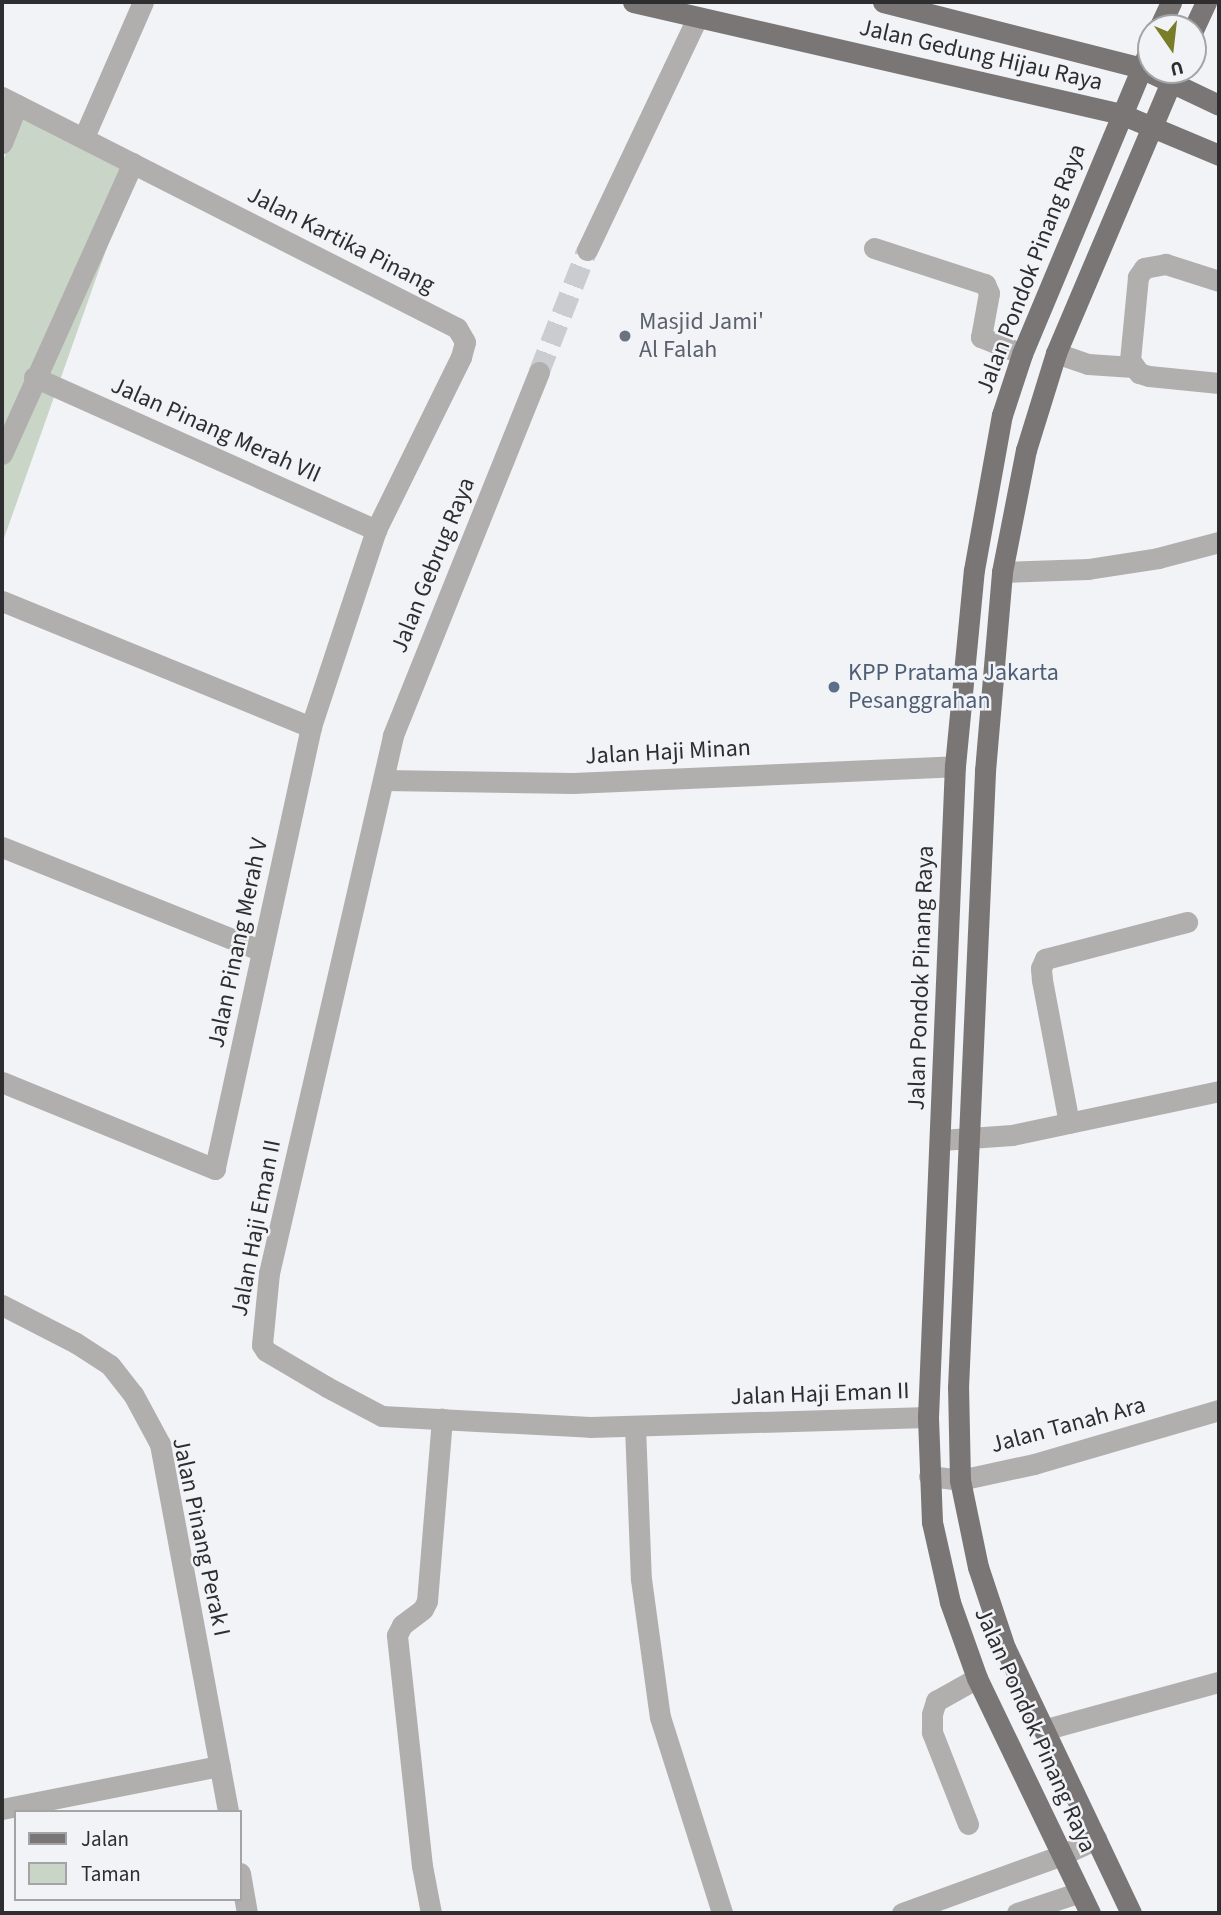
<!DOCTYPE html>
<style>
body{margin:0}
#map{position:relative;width:1221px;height:1915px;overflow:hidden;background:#f2f3f7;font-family:"Source Sans 3",sans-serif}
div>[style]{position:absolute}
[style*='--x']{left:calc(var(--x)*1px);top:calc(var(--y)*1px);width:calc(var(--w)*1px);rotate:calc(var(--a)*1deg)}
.green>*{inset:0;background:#c9d6c7}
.minor-tunnel>*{height:21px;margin-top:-10.5px;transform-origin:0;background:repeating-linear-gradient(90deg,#cbcccf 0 21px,transparent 0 31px)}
.minor>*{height:21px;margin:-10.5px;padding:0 10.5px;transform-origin:10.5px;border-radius:10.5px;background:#b1afae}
.major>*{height:21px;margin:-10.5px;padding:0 10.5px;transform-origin:10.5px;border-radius:10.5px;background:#797675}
.dots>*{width:19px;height:19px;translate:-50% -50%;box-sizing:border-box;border:4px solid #f2f3f7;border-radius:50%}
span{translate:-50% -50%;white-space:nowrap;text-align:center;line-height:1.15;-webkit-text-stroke:5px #f2f3f7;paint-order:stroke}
.street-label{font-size:24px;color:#2e2e30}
.worship-label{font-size:24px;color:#5b616d}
.left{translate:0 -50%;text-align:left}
.service-label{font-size:24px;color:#4e5e75}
.frame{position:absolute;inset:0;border:4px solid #2e2e30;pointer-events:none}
.legend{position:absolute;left:14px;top:1810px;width:228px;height:91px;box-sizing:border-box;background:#f2f3f7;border:2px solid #a4a4a7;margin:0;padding:9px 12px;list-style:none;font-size:21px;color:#2e2e30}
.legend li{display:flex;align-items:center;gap:14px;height:35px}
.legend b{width:35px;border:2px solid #a4a4a7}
.north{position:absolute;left:1137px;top:14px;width:70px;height:70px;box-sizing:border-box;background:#f2f3f7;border:2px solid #a4a4a7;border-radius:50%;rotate:166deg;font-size:19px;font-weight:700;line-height:28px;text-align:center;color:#2e2e30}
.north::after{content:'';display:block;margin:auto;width:24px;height:32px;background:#797d27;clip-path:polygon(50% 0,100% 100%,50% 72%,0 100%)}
</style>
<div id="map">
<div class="green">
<div style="clip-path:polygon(20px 113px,133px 174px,2px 544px,2px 164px)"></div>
</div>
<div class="minor-tunnel">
<div style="--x:539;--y:372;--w:131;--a:-68.5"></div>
</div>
<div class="minor">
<div style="--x:2;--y:97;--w:510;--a:26.92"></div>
<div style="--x:457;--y:328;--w:16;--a:60"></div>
<div style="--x:465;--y:342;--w:16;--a:105"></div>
<div style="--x:461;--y:357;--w:193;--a:116.2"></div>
<div style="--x:376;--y:530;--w:207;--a:108.3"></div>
<div style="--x:311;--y:727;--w:452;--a:102.3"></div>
<div style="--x:215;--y:1169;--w:230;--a:-157.8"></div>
<div style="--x:84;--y:137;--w:147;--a:-66.4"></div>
<div style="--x:2;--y:143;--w:41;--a:-68.5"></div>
<div style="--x:874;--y:248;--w:117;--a:18"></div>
<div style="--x:985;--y:284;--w:10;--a:66"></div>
<div style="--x:989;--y:293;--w:45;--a:100.3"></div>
<div style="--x:981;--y:337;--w:44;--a:22.5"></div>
<div style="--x:587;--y:250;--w:257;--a:-64.6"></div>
<div style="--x:1219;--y:281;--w:56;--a:-162.2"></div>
<div style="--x:1166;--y:264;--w:22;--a:170"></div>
<div style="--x:1144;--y:268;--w:11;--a:124"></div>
<div style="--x:1138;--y:277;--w:83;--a:95.5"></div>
<div style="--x:1130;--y:360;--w:16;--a:55"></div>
<div style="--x:1139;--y:373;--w:10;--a:17"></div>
<div style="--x:1149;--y:376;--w:70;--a:5.7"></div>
<div style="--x:1056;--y:353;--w:34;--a:19"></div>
<div style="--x:1088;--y:364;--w:45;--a:3.8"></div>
<div style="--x:539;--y:372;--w:392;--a:111.9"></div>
<div style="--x:393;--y:736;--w:551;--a:103"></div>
<div style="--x:269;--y:1273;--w:72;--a:95.6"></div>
<div style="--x:262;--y:1345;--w:7;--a:56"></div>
<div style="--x:266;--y:1351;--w:71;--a:30.5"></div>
<div style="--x:327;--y:1387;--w:62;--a:27.8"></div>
<div style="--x:382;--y:1416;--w:208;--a:3"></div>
<div style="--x:590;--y:1427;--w:338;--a:-1.7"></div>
<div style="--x:34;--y:377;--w:375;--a:24.1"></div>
<div style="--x:2;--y:454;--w:319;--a:-65.8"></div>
<div style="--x:1002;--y:572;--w:86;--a:-2"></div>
<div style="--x:1088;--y:569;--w:71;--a:-8.9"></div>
<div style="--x:1158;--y:558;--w:63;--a:-14.7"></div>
<div style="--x:2;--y:601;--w:334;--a:22.2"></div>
<div style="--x:384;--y:780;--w:189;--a:0.9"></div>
<div style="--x:573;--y:783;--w:382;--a:-2.5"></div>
<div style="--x:2;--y:847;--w:280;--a:21.8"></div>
<div style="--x:1069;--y:1123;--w:146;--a:-100.7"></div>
<div style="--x:1042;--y:980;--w:12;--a:-95"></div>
<div style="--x:1041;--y:968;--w:10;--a:-66"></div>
<div style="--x:1045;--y:959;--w:147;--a:-14.6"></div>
<div style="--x:941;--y:1140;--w:71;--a:-4"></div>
<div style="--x:1012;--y:1135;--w:212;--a:-12"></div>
<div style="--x:2;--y:1305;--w:83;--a:27.2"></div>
<div style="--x:76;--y:1343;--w:40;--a:32.9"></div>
<div style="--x:110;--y:1365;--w:37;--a:52"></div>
<div style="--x:133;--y:1394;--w:57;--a:61.6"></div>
<div style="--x:160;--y:1444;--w:374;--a:79.5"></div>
<div style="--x:635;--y:1426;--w:153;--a:87.8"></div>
<div style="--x:641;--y:1579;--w:139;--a:82.2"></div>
<div style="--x:660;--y:1717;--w:206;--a:72.4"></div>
<div style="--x:929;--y:1476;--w:31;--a:7"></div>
<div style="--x:960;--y:1480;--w:76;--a:-12.2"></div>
<div style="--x:1034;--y:1464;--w:193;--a:-16.3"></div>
<div style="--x:1043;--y:1730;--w:182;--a:-15.3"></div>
<div style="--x:2;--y:1809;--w:222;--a:-11.2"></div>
<div style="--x:968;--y:1824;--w:99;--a:-111.4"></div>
<div style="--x:932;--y:1732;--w:18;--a:-90"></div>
<div style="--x:932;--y:1714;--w:14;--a:-73"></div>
<div style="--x:936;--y:1701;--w:47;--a:-29.3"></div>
<div style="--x:240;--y:1873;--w:41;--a:80.1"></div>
<div style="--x:431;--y:1913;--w:48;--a:-100.8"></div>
<div style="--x:422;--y:1866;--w:232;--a:-96.2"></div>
<div style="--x:397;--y:1635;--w:11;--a:-63"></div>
<div style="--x:402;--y:1625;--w:26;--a:-37"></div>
<div style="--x:423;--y:1609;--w:9;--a:-63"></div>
<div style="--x:427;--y:1601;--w:183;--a:-85.3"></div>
<div style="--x:902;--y:1913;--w:170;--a:-19.9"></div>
<div style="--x:1062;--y:1855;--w:38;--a:-25"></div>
<div style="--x:1017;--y:1913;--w:66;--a:-18.4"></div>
</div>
<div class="major">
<div style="--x:633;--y:2;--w:501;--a:12.93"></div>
<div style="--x:1121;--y:114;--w:106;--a:22.7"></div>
<div style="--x:883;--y:2;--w:266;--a:14.3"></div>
<div style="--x:1141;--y:68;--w:86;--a:25.4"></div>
<div style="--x:1159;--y:28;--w:29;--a:-65"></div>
<div style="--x:1193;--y:30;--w:31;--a:-65"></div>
<div style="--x:1090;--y:1913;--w:261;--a:-115.7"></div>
<div style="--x:977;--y:1678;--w:81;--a:-109.6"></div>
<div style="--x:950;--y:1602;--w:82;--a:-102.7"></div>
<div style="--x:932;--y:1522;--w:105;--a:-92.2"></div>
<div style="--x:928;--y:1417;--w:652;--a:-87.63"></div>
<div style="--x:955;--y:766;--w:197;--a:-84.5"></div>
<div style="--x:974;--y:570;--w:158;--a:-79.8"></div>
<div style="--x:1002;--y:415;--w:64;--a:-71.8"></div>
<div style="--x:1022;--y:354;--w:335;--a:-67.3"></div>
<div style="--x:1131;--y:1913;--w:293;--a:-115.4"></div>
<div style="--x:1005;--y:1648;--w:85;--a:-108.4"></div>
<div style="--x:978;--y:1567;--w:89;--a:-101.7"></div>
<div style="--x:960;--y:1480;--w:92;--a:-91.2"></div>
<div style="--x:958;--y:1388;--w:618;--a:-87.49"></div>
<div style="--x:985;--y:771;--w:200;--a:-85.1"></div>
<div style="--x:1002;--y:572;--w:124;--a:-78.9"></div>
<div style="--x:1026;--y:450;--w:102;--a:-72.8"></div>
<div style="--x:1056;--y:353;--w:307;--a:-67"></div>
</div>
<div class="dots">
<div style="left:625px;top:336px;background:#6b7280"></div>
<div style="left:834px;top:687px;background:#5c6f8a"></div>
</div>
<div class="street-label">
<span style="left:981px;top:55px;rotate:13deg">Jalan Gedung Hijau Raya</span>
<span style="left:341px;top:240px;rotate:27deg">Jalan Kartika Pinang</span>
<span style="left:1031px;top:269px;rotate:-69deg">Jalan Pondok Pinang Raya</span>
<span style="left:216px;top:430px;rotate:24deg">Jalan Pinang Merah VII</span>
<span style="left:433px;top:565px;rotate:-68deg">Jalan Gebrug Raya</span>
<span style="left:668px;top:752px;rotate:-3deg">Jalan Haji Minan</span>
<span style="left:238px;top:943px;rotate:-78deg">Jalan Pinang Merah V</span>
<span style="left:921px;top:978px;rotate:-88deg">Jalan Pondok Pinang Raya</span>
<span style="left:256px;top:1228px;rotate:-79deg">Jalan Haji Eman II</span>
<span style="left:820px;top:1394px;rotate:-2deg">Jalan Haji Eman II</span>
<span style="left:1068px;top:1425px;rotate:-15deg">Jalan Tanah Ara</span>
<span style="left:201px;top:1537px;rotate:78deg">Jalan Pinang Perak I</span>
<span style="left:1035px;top:1730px;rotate:66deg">Jalan Pondok Pinang Raya</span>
</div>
<div class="worship-label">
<span class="left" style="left:639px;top:336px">Masjid Jami'<br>Al Falah</span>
</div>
<div class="service-label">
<span class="left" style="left:848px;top:687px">KPP Pratama Jakarta<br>Pesanggrahan</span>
</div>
<div class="frame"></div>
<ul class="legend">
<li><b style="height:9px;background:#797675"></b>Jalan</li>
<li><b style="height:19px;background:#c9d6c7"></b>Taman</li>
</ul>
<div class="north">U</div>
</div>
